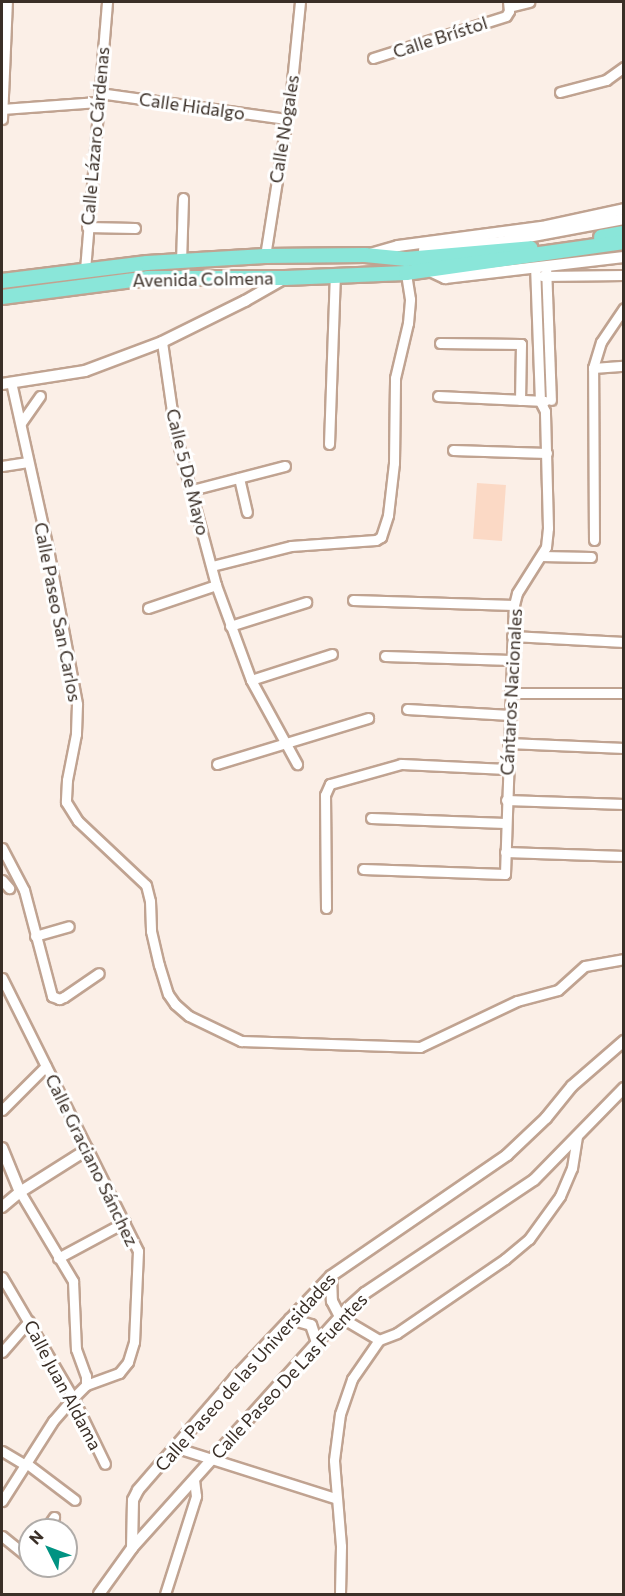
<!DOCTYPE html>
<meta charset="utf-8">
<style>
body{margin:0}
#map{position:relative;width:625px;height:1596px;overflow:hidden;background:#fbefe7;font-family:Commissioner,sans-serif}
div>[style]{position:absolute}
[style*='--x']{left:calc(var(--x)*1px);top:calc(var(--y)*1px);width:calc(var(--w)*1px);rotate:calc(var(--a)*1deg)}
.green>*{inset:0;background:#fbd9c5;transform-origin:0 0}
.roads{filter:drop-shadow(2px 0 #c0a391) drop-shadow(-2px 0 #c0a391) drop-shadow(0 2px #c0a391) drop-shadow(0 -2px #c0a391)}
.minor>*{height:9px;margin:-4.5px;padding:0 4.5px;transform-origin:4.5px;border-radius:4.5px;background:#fff}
.tertiary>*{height:10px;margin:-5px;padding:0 5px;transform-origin:5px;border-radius:5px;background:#fff}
.primary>*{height:14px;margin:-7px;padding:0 7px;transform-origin:7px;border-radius:7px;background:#8ae6d9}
span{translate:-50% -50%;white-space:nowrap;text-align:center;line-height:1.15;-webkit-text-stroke:6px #fff;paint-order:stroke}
.street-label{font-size:18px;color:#3a2f27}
.frame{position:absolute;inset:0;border:3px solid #3a2f27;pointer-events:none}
.north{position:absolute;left:18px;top:1518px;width:60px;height:60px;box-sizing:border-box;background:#fff;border:2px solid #b0aca9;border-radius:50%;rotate:312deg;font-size:16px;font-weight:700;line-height:24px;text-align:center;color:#3a2f27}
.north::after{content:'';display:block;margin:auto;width:21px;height:27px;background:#009382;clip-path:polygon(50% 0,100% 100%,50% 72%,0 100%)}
</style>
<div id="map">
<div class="green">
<div style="left:477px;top:483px;width:29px;height:56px;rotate:4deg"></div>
</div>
<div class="roads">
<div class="minor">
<div style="--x:509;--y:7;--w:21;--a:-14"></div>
<div style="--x:373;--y:58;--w:139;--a:-17.5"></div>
<div style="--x:506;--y:16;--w:6;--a:-59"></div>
<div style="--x:509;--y:11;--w:9;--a:-96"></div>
<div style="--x:560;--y:92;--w:48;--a:-14.6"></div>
<div style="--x:606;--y:80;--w:22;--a:-36"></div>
<div style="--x:99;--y:93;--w:189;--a:7.9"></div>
<div style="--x:2;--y:109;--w:96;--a:-4.2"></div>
<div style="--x:2;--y:119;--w:117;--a:-87.6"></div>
<div style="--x:87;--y:227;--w:48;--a:1.2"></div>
<div style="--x:265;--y:256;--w:166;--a:-81"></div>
<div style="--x:291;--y:92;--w:90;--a:-84.3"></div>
<div style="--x:181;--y:262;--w:64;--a:-88.2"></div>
<div style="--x:546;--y:266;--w:134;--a:87.9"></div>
<div style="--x:85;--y:270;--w:269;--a:-85.3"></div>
<div style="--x:542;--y:276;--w:82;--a:-0.7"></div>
<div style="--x:162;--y:342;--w:91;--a:81.8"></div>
<div style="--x:175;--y:432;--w:158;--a:75"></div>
<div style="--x:216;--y:585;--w:101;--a:69.8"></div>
<div style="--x:251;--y:680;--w:96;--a:61.3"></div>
<div style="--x:440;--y:343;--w:81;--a:0.7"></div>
<div style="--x:521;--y:344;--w:56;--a:91"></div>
<div style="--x:593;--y:368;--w:31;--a:-4"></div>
<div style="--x:11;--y:382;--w:176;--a:77.5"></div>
<div style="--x:49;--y:554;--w:153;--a:79.4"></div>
<div style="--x:77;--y:704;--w:30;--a:92"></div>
<div style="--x:76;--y:734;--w:47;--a:101.1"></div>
<div style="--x:67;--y:780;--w:22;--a:93"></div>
<div style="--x:66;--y:802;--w:22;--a:58"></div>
<div style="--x:78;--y:821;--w:93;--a:43.3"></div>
<div style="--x:146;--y:885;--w:16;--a:76"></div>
<div style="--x:150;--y:901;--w:30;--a:88"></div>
<div style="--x:151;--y:931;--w:35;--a:77"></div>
<div style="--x:159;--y:965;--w:30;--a:73"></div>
<div style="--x:168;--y:994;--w:12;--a:55"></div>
<div style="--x:175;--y:1004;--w:18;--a:41"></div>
<div style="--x:189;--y:1016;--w:58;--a:25.7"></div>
<div style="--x:241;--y:1041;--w:179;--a:1.9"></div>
<div style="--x:420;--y:1047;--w:107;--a:-25.4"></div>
<div style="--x:517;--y:1001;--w:42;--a:-15"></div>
<div style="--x:558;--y:990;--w:36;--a:-42"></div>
<div style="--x:585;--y:966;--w:40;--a:-10"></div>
<div style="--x:438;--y:396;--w:107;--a:2.7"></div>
<div style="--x:21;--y:423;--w:33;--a:-55"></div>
<div style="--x:329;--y:444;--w:169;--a:-88"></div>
<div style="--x:453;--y:450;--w:94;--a:1.8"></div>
<div style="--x:2;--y:466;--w:26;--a:-9"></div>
<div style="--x:239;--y:478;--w:35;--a:77"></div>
<div style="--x:192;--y:490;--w:96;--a:-14.5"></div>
<div style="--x:594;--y:540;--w:172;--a:-90.3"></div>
<div style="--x:593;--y:368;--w:27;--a:-73"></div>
<div style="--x:601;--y:342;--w:41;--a:-55.9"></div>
<div style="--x:541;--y:556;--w:50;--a:1.1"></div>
<div style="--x:212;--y:566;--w:81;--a:-14.2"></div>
<div style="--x:291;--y:546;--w:85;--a:-4"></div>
<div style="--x:376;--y:540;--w:6;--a:-31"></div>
<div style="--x:381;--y:537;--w:23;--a:-72"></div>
<div style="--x:388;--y:515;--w:52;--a:-83.4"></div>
<div style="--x:394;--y:463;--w:85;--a:-89.3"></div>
<div style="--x:395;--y:378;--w:57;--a:-76.7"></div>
<div style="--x:408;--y:323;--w:24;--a:-85"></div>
<div style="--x:410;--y:299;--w:26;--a:-99"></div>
<div style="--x:353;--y:600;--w:161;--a:1.8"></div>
<div style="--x:148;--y:608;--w:72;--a:-18.7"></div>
<div style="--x:230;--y:626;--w:80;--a:-17.5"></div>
<div style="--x:512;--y:636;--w:112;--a:3.1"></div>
<div style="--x:385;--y:656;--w:126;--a:1.8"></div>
<div style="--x:251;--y:680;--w:85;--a:-17.8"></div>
<div style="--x:510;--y:693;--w:114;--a:0"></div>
<div style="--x:407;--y:709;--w:103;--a:3.3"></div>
<div style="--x:508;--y:743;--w:116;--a:2.5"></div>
<div style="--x:217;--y:764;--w:158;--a:-16.9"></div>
<div style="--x:506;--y:800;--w:118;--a:1.9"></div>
<div style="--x:371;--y:818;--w:134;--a:2.1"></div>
<div style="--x:2;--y:848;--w:47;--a:62.4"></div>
<div style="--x:24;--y:890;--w:110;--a:75.2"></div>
<div style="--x:52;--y:996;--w:8;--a:23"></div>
<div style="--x:59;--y:999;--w:5;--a:-22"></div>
<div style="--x:64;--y:997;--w:42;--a:-34.4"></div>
<div style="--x:505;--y:852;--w:119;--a:1.9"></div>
<div style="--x:363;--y:869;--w:142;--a:2"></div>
<div style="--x:505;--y:874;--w:269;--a:-88.1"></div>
<div style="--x:514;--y:605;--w:12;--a:-76"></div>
<div style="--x:517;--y:593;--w:54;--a:-57.8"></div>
<div style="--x:546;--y:547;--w:19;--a:-84"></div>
<div style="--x:548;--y:528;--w:117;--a:-91.5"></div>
<div style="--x:545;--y:411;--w:11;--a:-117"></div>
<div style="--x:540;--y:401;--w:134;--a:-92.1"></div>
<div style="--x:2;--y:880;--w:11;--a:49"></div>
<div style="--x:326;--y:908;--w:113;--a:-90.5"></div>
<div style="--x:325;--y:795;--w:12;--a:-66"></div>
<div style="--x:330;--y:784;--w:74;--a:-15.7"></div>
<div style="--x:401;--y:764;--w:106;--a:2.7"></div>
<div style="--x:35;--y:936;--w:35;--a:-16"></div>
<div style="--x:2;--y:978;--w:305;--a:63.5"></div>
<div style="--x:138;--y:1251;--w:91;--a:92.5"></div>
<div style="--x:134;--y:1342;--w:21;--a:107"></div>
<div style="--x:128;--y:1362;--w:14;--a:129"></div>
<div style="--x:119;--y:1373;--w:35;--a:160"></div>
<div style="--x:86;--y:1385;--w:18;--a:135"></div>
<div style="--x:73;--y:1398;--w:30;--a:131"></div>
<div style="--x:53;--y:1421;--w:95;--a:122.5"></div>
<div style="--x:2;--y:1110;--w:62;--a:-45"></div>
<div style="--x:20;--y:1192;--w:104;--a:59.2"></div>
<div style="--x:73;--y:1281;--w:68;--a:87.5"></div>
<div style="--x:76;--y:1349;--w:29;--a:70"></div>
<div style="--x:86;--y:1376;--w:9;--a:90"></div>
<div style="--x:58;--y:1258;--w:76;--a:-28.2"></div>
<div style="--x:2;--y:1277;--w:140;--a:59.6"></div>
<div style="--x:73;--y:1398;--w:73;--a:64.1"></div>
<div style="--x:340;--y:1317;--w:45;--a:30.5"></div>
<div style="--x:2;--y:1352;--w:41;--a:-48.9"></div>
<div style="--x:174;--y:1447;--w:169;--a:17.6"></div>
<div style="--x:2;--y:1451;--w:27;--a:31"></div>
<div style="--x:26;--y:1463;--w:61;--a:37.1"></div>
<div style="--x:45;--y:1530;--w:16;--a:-55"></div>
<div style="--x:2;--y:1536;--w:36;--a:39"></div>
<div style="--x:40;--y:1566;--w:5;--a:37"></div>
<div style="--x:165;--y:1594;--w:103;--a:-72.4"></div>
<div style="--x:196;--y:1496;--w:16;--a:-97"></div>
<div style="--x:340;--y:1594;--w:48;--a:-88.8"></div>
<div style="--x:341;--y:1546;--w:86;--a:-94.7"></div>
<div style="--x:334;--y:1460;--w:46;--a:-82.6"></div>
<div style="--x:340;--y:1414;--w:37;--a:-71"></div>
<div style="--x:352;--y:1379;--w:47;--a:-55.3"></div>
<div style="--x:379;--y:1340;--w:19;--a:-21"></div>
<div style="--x:397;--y:1333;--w:131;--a:-34.4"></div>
<div style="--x:505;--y:1259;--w:31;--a:-40"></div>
<div style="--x:529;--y:1239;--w:53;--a:-54.2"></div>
<div style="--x:560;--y:1196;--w:30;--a:-67"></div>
<div style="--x:572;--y:1168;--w:31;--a:-81"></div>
</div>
<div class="tertiary">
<div style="--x:424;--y:250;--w:77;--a:-5.9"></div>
<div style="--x:501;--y:242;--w:125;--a:-10.6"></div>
<div style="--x:370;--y:254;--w:29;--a:-16"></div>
<div style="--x:398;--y:246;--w:150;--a:-7.6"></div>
<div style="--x:547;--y:226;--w:79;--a:-12.4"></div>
<div style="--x:430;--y:271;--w:17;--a:25"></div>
<div style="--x:445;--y:278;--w:180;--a:-6.7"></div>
<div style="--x:2;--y:384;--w:84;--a:-8.9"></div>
<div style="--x:85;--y:371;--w:82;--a:-20.6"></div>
<div style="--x:162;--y:342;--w:93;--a:-26.3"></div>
<div style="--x:245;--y:301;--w:46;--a:-29.9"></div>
<div style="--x:2;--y:1148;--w:48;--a:67.8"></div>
<div style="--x:2;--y:1207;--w:23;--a:-40"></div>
<div style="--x:20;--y:1192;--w:80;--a:-32.3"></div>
<div style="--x:331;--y:1276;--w:25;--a:88"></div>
<div style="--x:332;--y:1301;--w:18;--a:63"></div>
<div style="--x:290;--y:1319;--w:22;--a:16"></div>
<div style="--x:311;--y:1325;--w:18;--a:71"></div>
<div style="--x:132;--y:1548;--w:48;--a:-88.8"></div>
<div style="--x:133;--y:1500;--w:11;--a:-63"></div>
<div style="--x:138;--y:1490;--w:147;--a:-49.1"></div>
<div style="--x:234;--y:1379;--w:141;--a:-46.7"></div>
<div style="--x:331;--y:1276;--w:214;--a:-34.5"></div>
<div style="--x:507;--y:1155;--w:54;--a:-43.5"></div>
<div style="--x:546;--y:1118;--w:41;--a:-50.9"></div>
<div style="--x:572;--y:1086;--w:69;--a:-40.9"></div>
<div style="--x:99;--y:1594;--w:57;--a:-54.3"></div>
<div style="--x:132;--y:1548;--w:321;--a:-48"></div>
<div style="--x:347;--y:1309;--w:24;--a:-42"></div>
<div style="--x:365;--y:1293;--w:203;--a:-33.8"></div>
<div style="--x:534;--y:1180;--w:129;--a:-45.6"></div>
</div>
<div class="primary">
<div style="--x:601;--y:237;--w:23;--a:-10"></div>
<div style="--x:2;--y:281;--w:146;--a:-7.1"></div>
<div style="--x:147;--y:263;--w:118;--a:-3.4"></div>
<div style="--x:265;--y:256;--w:100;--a:-0.6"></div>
<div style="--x:365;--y:255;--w:41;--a:5.6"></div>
<div style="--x:406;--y:259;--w:125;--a:-5"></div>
<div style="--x:2;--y:297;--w:147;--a:-7.4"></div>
<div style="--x:148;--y:278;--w:137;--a:0"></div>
<div style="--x:285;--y:278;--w:121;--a:-2.4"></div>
<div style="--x:406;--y:273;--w:220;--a:-8.1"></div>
</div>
</div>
<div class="street-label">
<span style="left:440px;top:37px;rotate:-18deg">Calle Brístol</span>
<span style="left:192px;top:106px;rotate:8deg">Calle Hidalgo</span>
<span style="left:284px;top:129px;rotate:-81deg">Calle Nogales</span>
<span style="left:95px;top:136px;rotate:-85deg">Calle Lázaro Cárdenas</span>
<span style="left:203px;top:279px;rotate:-1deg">Avenida Colmena</span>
<span style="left:188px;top:472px;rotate:76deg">Calle 5 De Mayo</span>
<span style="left:58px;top:612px;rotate:79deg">Calle Paseo San Carlos</span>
<span style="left:511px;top:692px;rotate:-87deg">Cántaros Nacionales</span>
<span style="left:92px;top:1160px;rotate:64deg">Calle Graciano Sánchez</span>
<span style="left:245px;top:1372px;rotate:-48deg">Calle Paseo de las Universidades</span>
<span style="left:289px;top:1376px;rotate:-47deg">Calle Paseo De Las Fuentes</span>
<span style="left:63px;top:1385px;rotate:62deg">Calle Juan Aldama</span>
</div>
<div class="frame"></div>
<div class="north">N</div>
</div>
